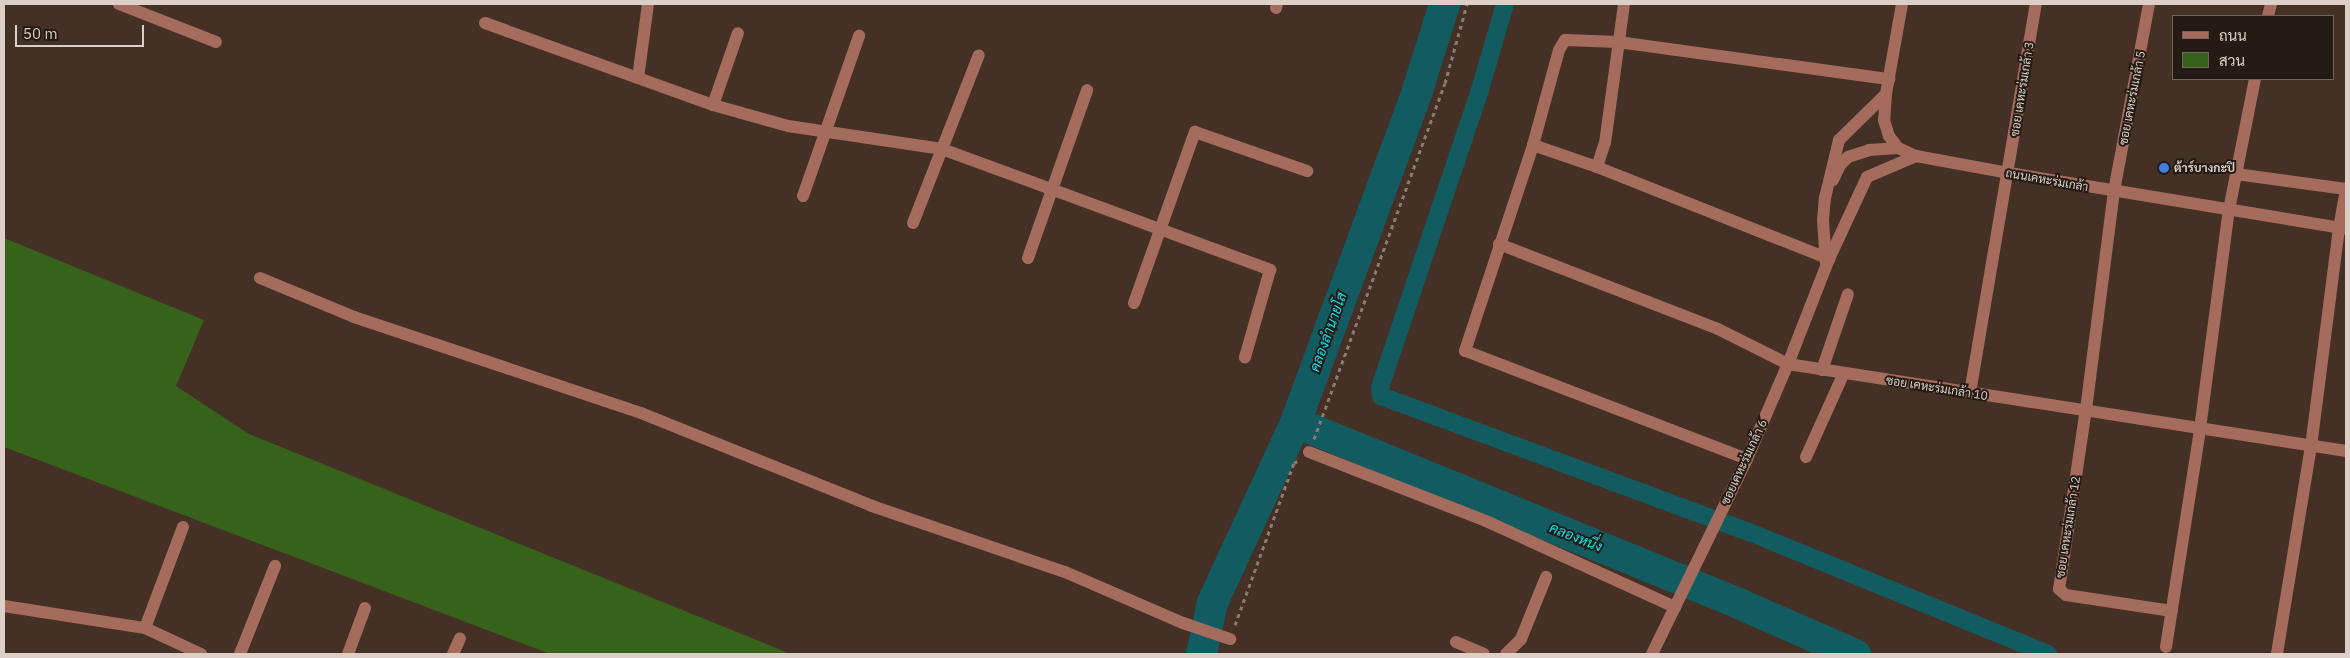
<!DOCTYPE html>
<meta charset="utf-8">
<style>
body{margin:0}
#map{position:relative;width:2350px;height:658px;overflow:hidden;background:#443025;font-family:"IBM Plex Sans",Sarabun,sans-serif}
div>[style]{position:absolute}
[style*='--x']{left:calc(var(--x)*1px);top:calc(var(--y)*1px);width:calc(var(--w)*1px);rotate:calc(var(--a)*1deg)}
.green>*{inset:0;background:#36621a}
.canal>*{height:18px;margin:-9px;padding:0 9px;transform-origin:9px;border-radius:9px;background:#125c61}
.river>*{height:31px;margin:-15.5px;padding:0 15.5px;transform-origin:15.5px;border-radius:15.5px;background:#125c61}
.path>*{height:3px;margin-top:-1.5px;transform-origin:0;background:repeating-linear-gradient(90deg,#8b7a71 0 4px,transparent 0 8px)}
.minor>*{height:12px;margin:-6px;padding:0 6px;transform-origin:6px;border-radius:6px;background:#a56b5c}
.dots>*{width:14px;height:14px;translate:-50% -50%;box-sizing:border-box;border:2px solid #241b15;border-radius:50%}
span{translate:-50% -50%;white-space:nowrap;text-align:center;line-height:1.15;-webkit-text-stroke:4px #241b15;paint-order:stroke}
.street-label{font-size:12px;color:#dccfc8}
.poi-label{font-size:12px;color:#dccfc8;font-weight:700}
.left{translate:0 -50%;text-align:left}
.water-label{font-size:14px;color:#05e6f3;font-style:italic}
.frame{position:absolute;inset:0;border:5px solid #dccfc8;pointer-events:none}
.legend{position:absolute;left:2172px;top:15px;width:162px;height:65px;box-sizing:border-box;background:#241b15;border:1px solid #6e635d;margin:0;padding:6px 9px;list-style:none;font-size:15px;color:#dccfc8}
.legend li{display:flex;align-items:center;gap:10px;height:25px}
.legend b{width:25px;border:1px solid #6e635d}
.scale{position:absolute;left:15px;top:25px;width:129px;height:22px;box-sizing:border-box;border:2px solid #dccfc8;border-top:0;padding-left:6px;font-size:15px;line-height:18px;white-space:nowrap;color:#dccfc8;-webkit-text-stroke:4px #241b15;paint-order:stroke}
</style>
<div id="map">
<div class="green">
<div style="clip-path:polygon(4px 238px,204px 320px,176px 386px,249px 434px,791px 654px,550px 654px,4px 447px)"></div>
</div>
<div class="canal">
<div style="--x:1505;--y:4;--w:93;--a:106.3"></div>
<div style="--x:1479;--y:93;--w:311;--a:108.6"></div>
<div style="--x:1380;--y:388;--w:8;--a:83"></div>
<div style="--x:1381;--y:396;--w:392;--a:20.3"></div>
<div style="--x:1749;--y:532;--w:323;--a:22.2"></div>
</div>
<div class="river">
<div style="--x:1295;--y:422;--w:479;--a:22.2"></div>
<div style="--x:1738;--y:603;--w:128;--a:23.6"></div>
<div style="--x:1201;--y:654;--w:53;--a:-78.1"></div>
<div style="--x:1212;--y:602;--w:198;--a:-65.2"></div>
<div style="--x:1295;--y:422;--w:354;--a:-69.8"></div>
<div style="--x:1417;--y:90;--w:90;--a:-72.6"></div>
</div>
<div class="path">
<div style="--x:1314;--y:439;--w:379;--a:-69.8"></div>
<div style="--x:1445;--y:83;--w:82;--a:-74.4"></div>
<div style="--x:1235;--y:625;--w:172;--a:-70"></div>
<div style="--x:1294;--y:463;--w:6;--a:-31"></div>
</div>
<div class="minor">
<div style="--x:119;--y:4;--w:104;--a:21.4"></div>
<div style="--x:1902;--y:4;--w:91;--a:100.1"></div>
<div style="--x:1886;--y:94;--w:26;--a:94"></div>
<div style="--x:1884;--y:120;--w:17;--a:73"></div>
<div style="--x:1889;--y:136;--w:15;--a:53"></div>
<div style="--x:1898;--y:148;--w:20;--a:24"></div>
<div style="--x:1916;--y:156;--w:95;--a:10.4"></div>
<div style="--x:2009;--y:173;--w:342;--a:9.4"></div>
<div style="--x:2149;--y:4;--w:190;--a:100.6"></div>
<div style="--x:2114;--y:191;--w:220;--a:97.3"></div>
<div style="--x:2086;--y:409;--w:182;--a:98.5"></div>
<div style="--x:2059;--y:589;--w:9;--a:41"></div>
<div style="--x:2066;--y:595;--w:107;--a:8.6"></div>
<div style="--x:1276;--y:8;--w:4;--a:-76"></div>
<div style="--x:2268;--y:16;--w:12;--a:-76"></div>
<div style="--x:485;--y:23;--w:242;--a:19.8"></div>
<div style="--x:713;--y:105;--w:78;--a:15.6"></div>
<div style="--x:788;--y:126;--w:156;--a:8.5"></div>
<div style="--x:942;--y:149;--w:350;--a:20.2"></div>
<div style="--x:1270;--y:270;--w:91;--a:106"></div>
<div style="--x:638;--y:78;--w:75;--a:-82.3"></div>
<div style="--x:713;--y:105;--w:76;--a:-70.9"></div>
<div style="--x:1533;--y:145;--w:98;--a:-74.7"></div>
<div style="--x:1559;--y:50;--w:12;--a:-59"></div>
<div style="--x:1565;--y:40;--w:53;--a:2.2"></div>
<div style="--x:1618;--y:42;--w:274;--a:7.8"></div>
<div style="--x:1597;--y:167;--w:25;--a:-72"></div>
<div style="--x:1605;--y:143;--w:140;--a:-82.2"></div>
<div style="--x:2236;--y:174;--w:111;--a:7.8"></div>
<div style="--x:2346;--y:189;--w:40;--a:100"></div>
<div style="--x:2339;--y:228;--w:220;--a:97.3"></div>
<div style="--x:2311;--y:446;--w:211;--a:99.3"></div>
<div style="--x:1833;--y:180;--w:17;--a:-65"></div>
<div style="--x:1840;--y:165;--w:11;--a:-45"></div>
<div style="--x:1848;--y:157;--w:22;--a:-18"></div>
<div style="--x:1869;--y:150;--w:29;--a:-4"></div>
<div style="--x:803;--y:196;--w:170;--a:-70.7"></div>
<div style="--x:913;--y:223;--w:180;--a:-68.6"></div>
<div style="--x:1499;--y:244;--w:235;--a:21.2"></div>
<div style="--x:1718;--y:329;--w:78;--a:26.6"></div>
<div style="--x:1788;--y:364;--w:565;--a:8.86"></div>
<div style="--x:1028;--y:258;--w:178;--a:-70.6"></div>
<div style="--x:1826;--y:264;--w:44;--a:-93.9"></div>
<div style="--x:1823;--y:220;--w:22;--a:-85"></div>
<div style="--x:1825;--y:198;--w:60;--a:-76.4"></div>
<div style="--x:1839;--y:140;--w:66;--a:-44.4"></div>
<div style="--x:260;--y:278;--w:102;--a:22.5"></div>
<div style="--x:354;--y:317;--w:303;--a:18.5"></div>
<div style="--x:641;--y:413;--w:249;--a:21.9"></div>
<div style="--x:872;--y:506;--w:204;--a:18.9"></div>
<div style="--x:1065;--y:572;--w:129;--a:23.4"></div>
<div style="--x:1183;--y:623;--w:50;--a:18.8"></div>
<div style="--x:1134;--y:303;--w:182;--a:-70.4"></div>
<div style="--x:1195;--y:132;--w:119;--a:19.2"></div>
<div style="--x:1822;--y:370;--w:80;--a:-71.1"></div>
<div style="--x:1970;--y:393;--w:395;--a:-80.4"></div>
<div style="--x:1309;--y:452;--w:190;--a:21.3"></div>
<div style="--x:1486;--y:521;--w:208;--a:24.5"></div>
<div style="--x:1806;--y:457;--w:92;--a:-65.7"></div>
<div style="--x:1747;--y:459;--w:302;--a:-159"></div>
<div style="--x:1465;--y:351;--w:217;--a:-71.7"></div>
<div style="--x:1533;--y:145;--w:68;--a:19"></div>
<div style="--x:1597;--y:167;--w:250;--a:21.6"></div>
<div style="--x:4;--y:606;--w:143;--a:8.9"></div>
<div style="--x:145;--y:628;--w:62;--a:24.9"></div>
<div style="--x:145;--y:628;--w:108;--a:-69.4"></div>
<div style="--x:1456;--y:642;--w:30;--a:23"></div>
<div style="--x:2166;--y:647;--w:221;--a:-81.1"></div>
<div style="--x:2200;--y:429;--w:221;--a:-82.5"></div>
<div style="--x:2229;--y:210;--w:134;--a:-78.8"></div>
<div style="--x:240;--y:654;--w:95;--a:-68.3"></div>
<div style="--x:348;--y:654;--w:49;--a:-69.7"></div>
<div style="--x:453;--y:654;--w:17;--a:-66"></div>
<div style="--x:1506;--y:654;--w:21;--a:-45"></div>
<div style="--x:1521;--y:639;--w:67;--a:-68"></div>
<div style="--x:1652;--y:654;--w:217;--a:-64"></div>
<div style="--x:1747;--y:459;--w:103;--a:-66.7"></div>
<div style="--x:1788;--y:364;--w:113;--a:-68.7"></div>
<div style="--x:1829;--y:259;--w:90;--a:-65.1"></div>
<div style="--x:1867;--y:177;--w:53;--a:-23.2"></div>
</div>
<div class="dots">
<div style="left:2164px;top:168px;background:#3f7fe0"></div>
</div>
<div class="street-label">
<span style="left:2022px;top:89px;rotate:-81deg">ซอย เคหะร่มเกล้า 3</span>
<span style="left:2132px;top:98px;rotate:-79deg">ซอย เคหะร่มเกล้า 5</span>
<span style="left:2047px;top:180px;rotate:10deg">ถนนเคหะร่มเกล้า</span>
<span style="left:1937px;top:388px;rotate:9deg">ซอย เคหะร่มเกล้า 10</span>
<span style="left:1744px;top:462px;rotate:-65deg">ซอยเคหะร่มเกล้า 6</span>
<span style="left:2068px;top:527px;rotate:-81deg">ซอย เคหะร่มเกล้า 12</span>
</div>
<div class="poi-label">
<span class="left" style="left:2174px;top:168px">ต้าร์บางกะปิ</span>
</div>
<div class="water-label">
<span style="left:1328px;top:332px;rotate:-70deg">คลองลำนายโส</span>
<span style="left:1576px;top:537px;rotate:22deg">คลองหนึ่ง</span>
</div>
<div class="frame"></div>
<ul class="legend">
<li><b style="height:6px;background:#a56b5c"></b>ถนน</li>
<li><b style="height:14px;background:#36621a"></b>สวน</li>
</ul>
<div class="scale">50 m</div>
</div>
